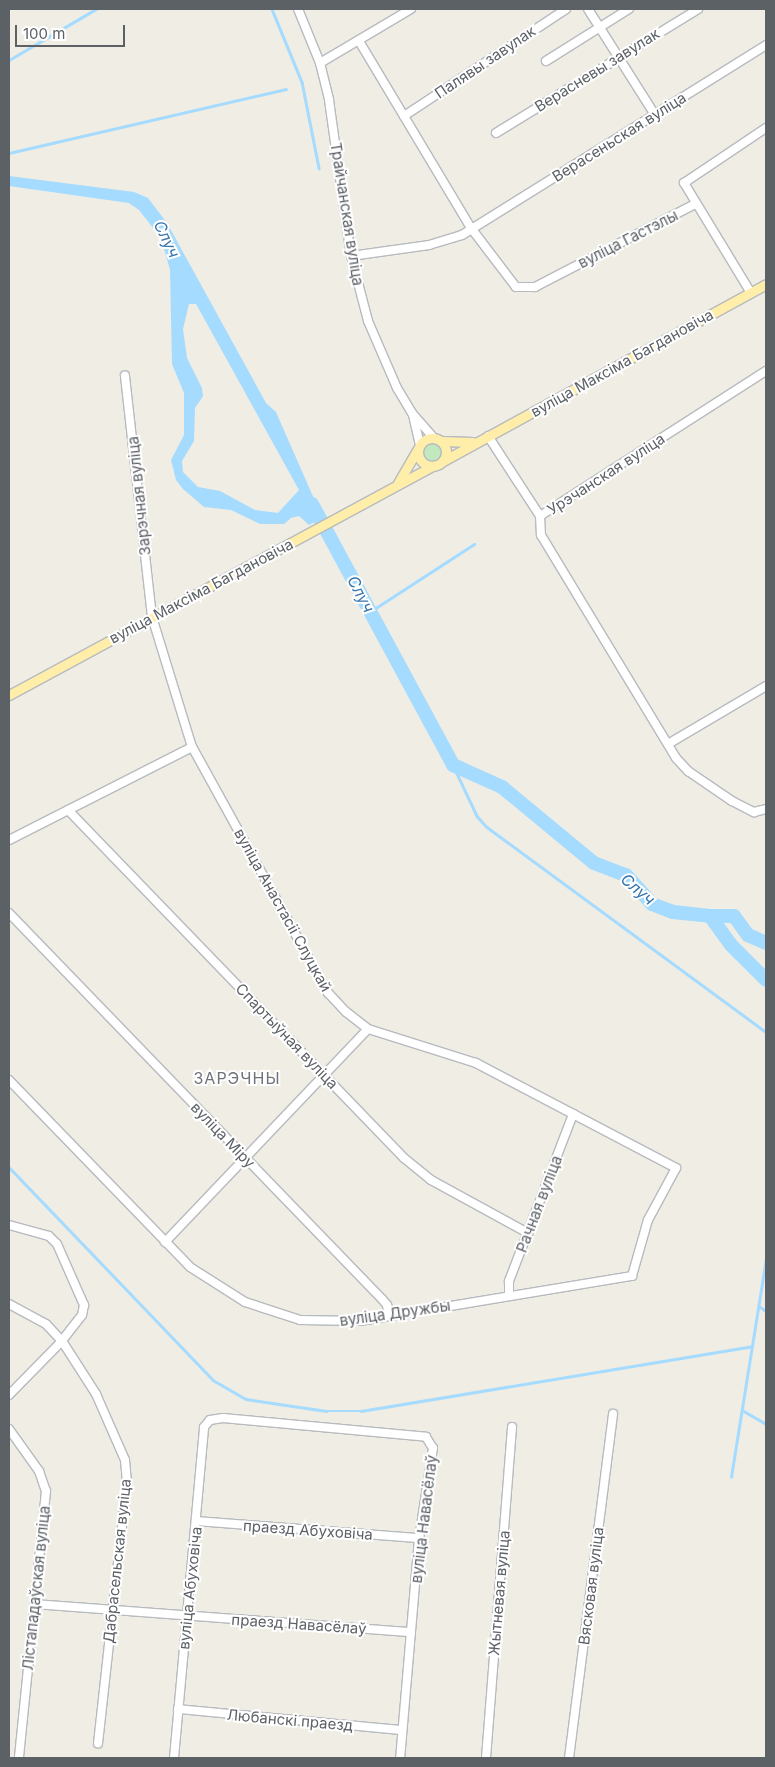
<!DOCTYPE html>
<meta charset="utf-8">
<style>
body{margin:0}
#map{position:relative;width:775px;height:1767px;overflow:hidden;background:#efede4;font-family:Inter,sans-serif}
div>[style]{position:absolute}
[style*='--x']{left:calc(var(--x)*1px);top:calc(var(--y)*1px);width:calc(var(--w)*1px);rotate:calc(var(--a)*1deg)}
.green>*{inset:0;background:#c1e8bf}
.round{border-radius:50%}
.water>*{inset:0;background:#a5dbff}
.stream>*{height:2.5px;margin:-1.25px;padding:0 1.25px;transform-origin:1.25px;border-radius:1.25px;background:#a5dbff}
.river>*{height:14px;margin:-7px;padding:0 7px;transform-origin:7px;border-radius:7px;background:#a5dbff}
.roads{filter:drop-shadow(1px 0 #b7babf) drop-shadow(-1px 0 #b7babf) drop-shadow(0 1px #b7babf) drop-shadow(0 -1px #b7babf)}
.minor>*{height:8px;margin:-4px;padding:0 4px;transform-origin:4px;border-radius:4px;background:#fff}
.major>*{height:9px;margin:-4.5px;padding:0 4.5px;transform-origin:4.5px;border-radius:4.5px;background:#fea}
.major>.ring{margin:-4.5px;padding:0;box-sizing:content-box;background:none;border:9px solid #fea;border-radius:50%}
span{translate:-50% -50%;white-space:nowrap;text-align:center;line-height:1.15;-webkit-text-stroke:4px #fff;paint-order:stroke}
.street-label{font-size:15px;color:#5c6166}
.water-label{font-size:16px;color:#3876ae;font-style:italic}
.neighbourhood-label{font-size:16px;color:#6d7378;letter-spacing:1px}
.frame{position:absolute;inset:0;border:10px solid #5c6166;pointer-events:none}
.scale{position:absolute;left:15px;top:25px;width:110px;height:22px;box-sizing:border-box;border:2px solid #5c6166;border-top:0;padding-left:6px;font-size:15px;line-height:18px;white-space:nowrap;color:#5c6166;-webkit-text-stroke:4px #fff;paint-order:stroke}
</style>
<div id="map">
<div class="green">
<div class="round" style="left:422px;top:441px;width:20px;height:20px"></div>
</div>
<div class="water">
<div style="clip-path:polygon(evenodd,9px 176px,134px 192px,148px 198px,167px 223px,266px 403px,276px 412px,315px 501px,326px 516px,309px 525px,299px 516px,291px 518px,284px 524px,260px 524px,231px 510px,204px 507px,183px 489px,176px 480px,171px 460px,184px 435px,184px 393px,172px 364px,170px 270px,161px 238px,139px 210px,129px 203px,9px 186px,9px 176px,189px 304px,196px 304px,299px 490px,278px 513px,255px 510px,220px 491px,198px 487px,183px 472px,182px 461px,194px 441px,195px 408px,203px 396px,202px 388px,187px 358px,183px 329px,189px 304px)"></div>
</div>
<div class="stream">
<div style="--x:272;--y:9;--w:79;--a:67.7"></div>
<div style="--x:302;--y:82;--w:88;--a:78.8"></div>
<div style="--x:9;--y:60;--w:101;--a:-30.4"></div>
<div style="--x:9;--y:153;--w:284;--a:-13"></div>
<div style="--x:371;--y:611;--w:123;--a:-33"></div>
<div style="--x:453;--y:765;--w:56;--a:64.8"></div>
<div style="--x:477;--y:816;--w:15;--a:48"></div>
<div style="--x:487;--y:827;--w:346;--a:36.3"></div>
<div style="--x:9;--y:1167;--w:295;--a:46.2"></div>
<div style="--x:213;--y:1380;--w:38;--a:30"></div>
<div style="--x:246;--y:1399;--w:81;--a:8.5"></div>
<div style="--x:326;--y:1411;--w:35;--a:0"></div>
<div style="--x:361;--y:1411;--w:396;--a:-9.4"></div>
<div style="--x:759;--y:1306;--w:9;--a:36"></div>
<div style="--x:742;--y:1410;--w:28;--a:30"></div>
<div style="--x:731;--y:1477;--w:222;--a:-80.9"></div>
</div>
<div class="river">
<div style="--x:312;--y:504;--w:297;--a:61.6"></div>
<div style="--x:453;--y:765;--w:54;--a:24.2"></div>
<div style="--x:502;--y:787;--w:119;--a:39.6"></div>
<div style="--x:594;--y:863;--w:34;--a:21"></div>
<div style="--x:626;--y:875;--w:39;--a:48"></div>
<div style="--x:652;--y:904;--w:22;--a:21"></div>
<div style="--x:673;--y:912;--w:37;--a:6"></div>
<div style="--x:710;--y:916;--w:36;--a:54"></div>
<div style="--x:731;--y:945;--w:49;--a:45"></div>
<div style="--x:710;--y:916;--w:24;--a:0"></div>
<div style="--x:734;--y:916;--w:24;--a:54"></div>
<div style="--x:748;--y:935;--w:20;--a:24"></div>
</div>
<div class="roads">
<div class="minor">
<div style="--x:298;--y:9;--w:58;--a:67.8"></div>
<div style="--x:320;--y:63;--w:38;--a:76"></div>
<div style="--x:329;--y:100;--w:158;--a:82"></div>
<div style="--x:351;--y:256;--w:67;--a:75.3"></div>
<div style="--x:368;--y:321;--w:73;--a:66.6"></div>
<div style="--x:397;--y:388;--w:29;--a:59"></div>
<div style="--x:412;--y:413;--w:32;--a:49"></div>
<div style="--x:588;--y:9;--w:125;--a:57.7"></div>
<div style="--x:359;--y:41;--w:218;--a:59.1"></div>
<div style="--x:471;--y:228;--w:74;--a:52.7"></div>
<div style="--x:516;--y:287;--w:19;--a:0"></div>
<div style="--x:535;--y:287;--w:180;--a:-27.4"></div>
<div style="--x:546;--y:61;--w:98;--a:-32.1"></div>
<div style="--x:320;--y:63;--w:106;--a:-30.7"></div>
<div style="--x:404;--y:116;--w:194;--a:-33.4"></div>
<div style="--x:496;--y:133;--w:237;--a:-31.5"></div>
<div style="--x:351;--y:256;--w:79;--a:-8"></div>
<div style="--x:429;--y:245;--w:34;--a:-17"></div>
<div style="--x:462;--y:235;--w:358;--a:-32"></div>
<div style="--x:751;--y:293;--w:129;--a:-121.3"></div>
<div style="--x:684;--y:183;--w:99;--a:-33.9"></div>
<div style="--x:413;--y:415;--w:31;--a:77"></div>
<div style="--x:488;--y:436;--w:95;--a:57"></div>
<div style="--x:540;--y:516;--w:19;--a:87"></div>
<div style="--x:541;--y:535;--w:261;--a:58.8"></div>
<div style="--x:676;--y:758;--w:18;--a:47"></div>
<div style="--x:688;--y:771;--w:53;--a:34.3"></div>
<div style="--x:732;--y:801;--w:25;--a:27"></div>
<div style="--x:754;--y:812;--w:12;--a:-14"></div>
<div style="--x:540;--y:516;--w:269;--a:-32.7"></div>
<div style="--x:668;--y:744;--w:114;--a:-30.6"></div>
<div style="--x:68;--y:810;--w:484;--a:46"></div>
<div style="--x:404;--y:1158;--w:35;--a:39"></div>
<div style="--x:431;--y:1180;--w:111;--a:28.7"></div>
<div style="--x:9;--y:840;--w:205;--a:-26.9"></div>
<div style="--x:9;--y:913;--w:537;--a:45.98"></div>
<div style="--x:382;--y:1299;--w:8;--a:50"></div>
<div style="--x:387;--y:1305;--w:11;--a:80"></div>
<div style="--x:9;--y:1080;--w:260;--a:45.9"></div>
<div style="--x:190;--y:1267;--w:65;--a:32.5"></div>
<div style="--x:245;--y:1302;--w:58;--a:18.1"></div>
<div style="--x:300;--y:1320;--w:60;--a:1"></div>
<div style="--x:360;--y:1321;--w:276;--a:-9.4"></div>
<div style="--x:632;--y:1276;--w:58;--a:-74.1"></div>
<div style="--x:648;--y:1220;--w:59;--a:-61.7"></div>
<div style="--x:676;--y:1168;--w:226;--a:-152.3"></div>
<div style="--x:476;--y:1063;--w:113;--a:-162.5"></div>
<div style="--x:368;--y:1029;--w:28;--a:-142"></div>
<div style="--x:346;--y:1012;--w:26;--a:-133"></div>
<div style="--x:328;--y:993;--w:281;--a:-118.9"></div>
<div style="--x:192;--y:747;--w:136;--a:-107.1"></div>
<div style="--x:152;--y:617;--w:243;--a:-96.4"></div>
<div style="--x:9;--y:1225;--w:41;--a:15.4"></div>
<div style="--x:49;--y:1236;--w:11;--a:45"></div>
<div style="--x:57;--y:1244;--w:67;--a:66.1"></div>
<div style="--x:84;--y:1305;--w:10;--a:101"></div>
<div style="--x:82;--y:1315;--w:33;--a:128"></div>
<div style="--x:62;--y:1341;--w:76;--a:134.5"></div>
<div style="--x:165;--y:1242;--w:294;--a:-46.4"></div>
<div style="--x:509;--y:1294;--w:13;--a:-90"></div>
<div style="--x:509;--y:1281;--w:179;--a:-69"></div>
<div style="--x:9;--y:1304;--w:42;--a:28.4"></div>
<div style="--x:46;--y:1324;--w:23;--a:47"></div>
<div style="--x:62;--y:1341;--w:63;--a:57.3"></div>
<div style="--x:96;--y:1394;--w:72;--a:66.3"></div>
<div style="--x:125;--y:1460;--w:21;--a:85"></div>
<div style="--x:127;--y:1481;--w:264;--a:96.3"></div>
<div style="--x:9;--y:1429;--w:52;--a:54.5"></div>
<div style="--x:39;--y:1471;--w:21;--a:71"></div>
<div style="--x:46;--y:1491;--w:268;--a:95.8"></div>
<div style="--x:197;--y:1521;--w:223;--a:4.4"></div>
<div style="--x:35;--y:1604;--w:377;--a:4.3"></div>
<div style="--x:178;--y:1709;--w:225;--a:5.4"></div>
<div style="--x:174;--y:1758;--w:332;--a:-84.8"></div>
<div style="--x:204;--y:1427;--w:9;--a:-49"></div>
<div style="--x:210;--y:1420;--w:13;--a:-9"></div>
<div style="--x:223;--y:1418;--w:204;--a:5.3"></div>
<div style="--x:426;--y:1437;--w:13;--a:58"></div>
<div style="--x:433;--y:1448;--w:91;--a:98.8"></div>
<div style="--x:419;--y:1538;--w:221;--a:94.9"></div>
<div style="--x:486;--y:1758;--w:332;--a:-85.5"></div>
<div style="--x:569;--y:1758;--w:347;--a:-82.7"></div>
</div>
<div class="major">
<div class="ring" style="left:418px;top:438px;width:19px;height:19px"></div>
<div style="--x:441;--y:441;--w:32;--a:2"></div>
<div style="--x:443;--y:461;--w:368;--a:-28.7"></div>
<div style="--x:398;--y:483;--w:39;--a:-60"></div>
<div style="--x:9;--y:695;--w:482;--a:-28.4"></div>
</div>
</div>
<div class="street-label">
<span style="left:485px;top:62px;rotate:-34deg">Палявы завулак</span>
<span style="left:597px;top:70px;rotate:-32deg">Верасневы завулак</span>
<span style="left:619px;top:137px;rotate:-32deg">Верасеньская вуліца</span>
<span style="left:347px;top:214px;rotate:81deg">Трайчанская вуліца</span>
<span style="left:628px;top:239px;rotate:-27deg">вуліца Гастэлы</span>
<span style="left:622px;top:363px;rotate:-29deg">вуліца Максіма Багдановіча</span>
<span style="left:606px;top:474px;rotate:-33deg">Урэчанская вуліца</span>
<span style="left:139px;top:496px;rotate:-96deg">Зарэчная вуліца</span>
<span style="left:201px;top:591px;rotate:-28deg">вуліца Максіма Багдановіча</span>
<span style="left:283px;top:910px;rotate:61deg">вуліца Анастасіі Слуцкай</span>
<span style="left:287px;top:1036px;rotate:46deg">Спартыўная вуліца</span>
<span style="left:223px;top:1135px;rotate:46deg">вуліца Міру</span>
<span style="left:539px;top:1204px;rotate:-69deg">Рачная вуліца</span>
<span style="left:395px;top:1313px;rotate:-8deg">вуліца Дружбы</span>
<span style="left:424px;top:1519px;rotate:-83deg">вуліца Навасёлаў</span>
<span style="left:308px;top:1530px;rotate:4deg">праезд Абуховіча</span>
<span style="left:117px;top:1561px;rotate:-84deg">Дабрасельская вуліца</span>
<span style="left:591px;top:1586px;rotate:-83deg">Вясковая вуліца</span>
<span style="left:36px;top:1588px;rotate:-84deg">Лістападаўская вуліца</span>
<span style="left:190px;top:1588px;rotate:-84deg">вуліца Абуховіча</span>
<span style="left:499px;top:1593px;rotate:-85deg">Жытневая вуліца</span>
<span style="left:299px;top:1624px;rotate:4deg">праезд Навасёлаў</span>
<span style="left:290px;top:1720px;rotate:5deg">Любанскі праезд</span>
</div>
<div class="water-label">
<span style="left:167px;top:239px;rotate:64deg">Случ</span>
<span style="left:361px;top:594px;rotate:62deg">Случ</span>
<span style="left:638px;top:889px;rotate:40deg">Случ</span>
</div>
<div class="neighbourhood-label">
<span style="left:237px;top:1078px">ЗАРЭЧНЫ</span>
</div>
<div class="frame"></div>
<div class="scale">100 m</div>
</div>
